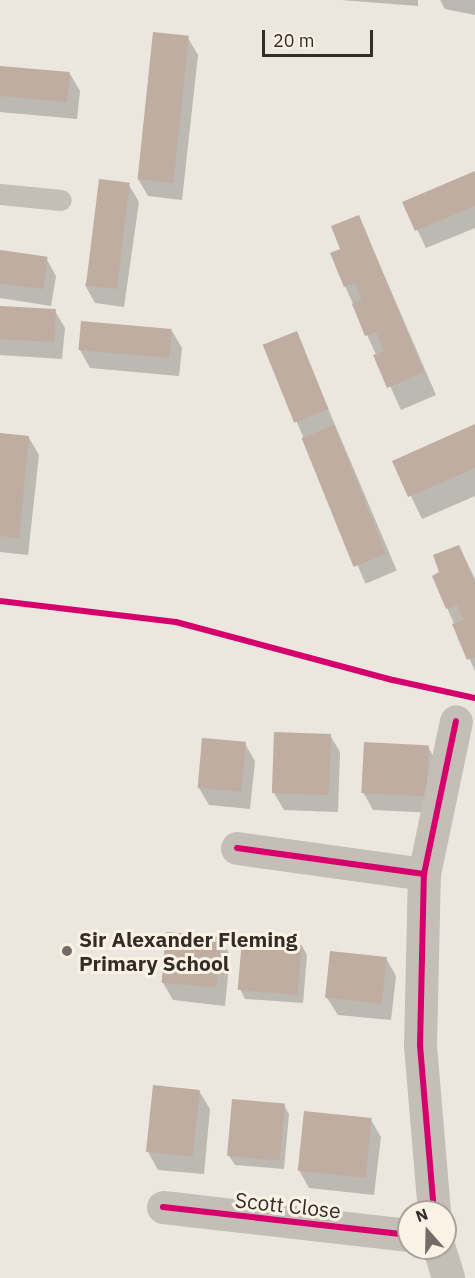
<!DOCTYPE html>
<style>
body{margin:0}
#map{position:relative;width:475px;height:1278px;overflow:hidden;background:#ebe7df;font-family:"IBM Plex Sans",sans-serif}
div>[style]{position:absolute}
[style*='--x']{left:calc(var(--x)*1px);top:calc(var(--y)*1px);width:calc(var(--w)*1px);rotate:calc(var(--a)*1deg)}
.shadow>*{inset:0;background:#0003;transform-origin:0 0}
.building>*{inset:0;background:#beada0;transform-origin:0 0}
.service>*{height:21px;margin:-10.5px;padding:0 10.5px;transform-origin:10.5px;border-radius:10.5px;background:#c4beb7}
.minor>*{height:33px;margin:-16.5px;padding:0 16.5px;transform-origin:16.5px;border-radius:16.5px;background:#c4beb7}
.cycleway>*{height:6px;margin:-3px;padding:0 3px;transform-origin:3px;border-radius:3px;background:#d6006c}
.dots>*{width:16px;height:16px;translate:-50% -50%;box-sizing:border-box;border:3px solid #f9f2e5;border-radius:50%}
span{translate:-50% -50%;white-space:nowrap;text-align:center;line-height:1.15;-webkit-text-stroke:6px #f9f2e5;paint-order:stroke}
.poi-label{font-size:21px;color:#342c26;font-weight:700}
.left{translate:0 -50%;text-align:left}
.street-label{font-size:21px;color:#342c26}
.north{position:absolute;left:397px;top:1200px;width:60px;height:60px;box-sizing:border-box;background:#f9f2e5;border:2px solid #aaa399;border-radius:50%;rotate:340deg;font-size:16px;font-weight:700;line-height:24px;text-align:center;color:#342c26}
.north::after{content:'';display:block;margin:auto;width:21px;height:27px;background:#746d67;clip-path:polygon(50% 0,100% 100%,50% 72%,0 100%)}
.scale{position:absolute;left:262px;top:30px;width:111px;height:27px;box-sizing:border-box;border:3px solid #342c26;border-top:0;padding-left:8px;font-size:18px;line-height:21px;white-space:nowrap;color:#342c26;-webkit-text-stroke:4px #f9f2e5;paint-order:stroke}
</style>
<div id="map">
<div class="shadow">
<div style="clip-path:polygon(341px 0,418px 0,418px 6px)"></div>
<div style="clip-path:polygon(440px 0,475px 0,475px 15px,445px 9px)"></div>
<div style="clip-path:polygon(188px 38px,198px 55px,182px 200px,148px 196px,138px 179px)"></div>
<div style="clip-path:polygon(0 67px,70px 74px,80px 91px,77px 119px,0 112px)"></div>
<div style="clip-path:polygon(475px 173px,475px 228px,426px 248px,404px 202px)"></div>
<div style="clip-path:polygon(129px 185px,139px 202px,124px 307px,95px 303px,85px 285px)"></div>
<div style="clip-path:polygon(359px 217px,436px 395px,401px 410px,345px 286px)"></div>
<div style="clip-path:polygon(0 251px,46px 258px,56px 276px,51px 306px,0 298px)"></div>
<div style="clip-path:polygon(0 307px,55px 311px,65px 328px,62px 359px,0 355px)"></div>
<div style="clip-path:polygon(83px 323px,172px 331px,182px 348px,179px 376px,90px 368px,80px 350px)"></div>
<div style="left:296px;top:333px;width:258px;height:34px;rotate:67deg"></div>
<div style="clip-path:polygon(475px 426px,475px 496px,422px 519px,394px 461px)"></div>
<div style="clip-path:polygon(0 435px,29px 438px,39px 455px,28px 555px,0 552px)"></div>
<div style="clip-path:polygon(459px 546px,475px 579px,475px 671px,433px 576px,441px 573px)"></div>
<div style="clip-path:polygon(330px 735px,340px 752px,338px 812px,284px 810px,274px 793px)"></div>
<div style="clip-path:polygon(245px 744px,255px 761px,250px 809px,209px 805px,199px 788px)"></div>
<div style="clip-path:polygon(428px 747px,438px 764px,435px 813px,373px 810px,363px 792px)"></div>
<div style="clip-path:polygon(220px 938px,230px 955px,225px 1006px,173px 1000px,163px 983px)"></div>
<div style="clip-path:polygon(302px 946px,307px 955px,303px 1003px,245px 999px,240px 989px)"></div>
<div style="clip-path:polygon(386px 958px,396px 976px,391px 1020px,338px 1015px,327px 998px)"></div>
<div style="clip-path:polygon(199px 1091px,210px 1109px,204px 1174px,158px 1170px,148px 1152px)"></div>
<div style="clip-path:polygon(284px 1105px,289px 1114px,284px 1169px,235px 1165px,229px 1156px)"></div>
<div style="clip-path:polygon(371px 1120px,381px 1137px,374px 1195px,309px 1188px,299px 1170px)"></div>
</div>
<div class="building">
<div style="left:153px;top:32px;width:36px;height:148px;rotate:6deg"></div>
<div style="left:0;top:66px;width:70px;height:30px;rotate:5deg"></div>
<div style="clip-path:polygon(475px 171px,475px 206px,415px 231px,402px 202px)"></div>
<div style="left:99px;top:179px;width:31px;height:107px;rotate:7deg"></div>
<div style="clip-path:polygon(359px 215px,424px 372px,387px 388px,373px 355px,384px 351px,376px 332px,365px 336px,352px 304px,362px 300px,355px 282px,344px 287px,330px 253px,340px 249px,331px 226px)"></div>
<div style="left:0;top:250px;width:48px;height:33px;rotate:8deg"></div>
<div style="left:0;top:306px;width:56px;height:33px;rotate:3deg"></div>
<div style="left:81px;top:321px;width:91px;height:29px;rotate:5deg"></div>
<div style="left:297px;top:331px;width:84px;height:37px;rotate:68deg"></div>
<div style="clip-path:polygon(475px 424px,475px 468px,408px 497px,392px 461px)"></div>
<div style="left:334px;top:425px;width:139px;height:35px;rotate:68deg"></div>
<div style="clip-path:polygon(0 433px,29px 436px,19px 538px,0 536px)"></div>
<div style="clip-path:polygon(459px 545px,475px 582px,475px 657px,467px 660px,452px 624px,464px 620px,457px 605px,446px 609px,432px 576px,439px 572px,433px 555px)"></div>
<div style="left:274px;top:732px;width:57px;height:61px;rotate:2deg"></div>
<div style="left:202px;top:738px;width:44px;height:50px;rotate:5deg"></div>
<div style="left:364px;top:742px;width:65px;height:51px;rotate:3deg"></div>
<div style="left:166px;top:932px;width:55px;height:51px;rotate:5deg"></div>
<div style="left:242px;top:940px;width:60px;height:50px;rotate:5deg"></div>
<div style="left:330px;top:951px;width:57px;height:47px;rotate:6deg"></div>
<div style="left:153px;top:1085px;width:47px;height:67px;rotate:6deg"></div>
<div style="left:232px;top:1099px;width:53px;height:57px;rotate:5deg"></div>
<div style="left:304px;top:1111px;width:68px;height:60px;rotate:6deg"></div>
</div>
<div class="service">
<div style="--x:0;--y:194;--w:61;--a:5.6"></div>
</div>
<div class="minor">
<div style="--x:237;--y:848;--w:189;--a:7.9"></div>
<div style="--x:163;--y:1207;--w:248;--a:6.5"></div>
<div style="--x:434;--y:1212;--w:167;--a:-94.8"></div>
<div style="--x:420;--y:1046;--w:172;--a:-88.7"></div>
<div style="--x:424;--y:874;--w:156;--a:-78.2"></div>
<div style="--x:439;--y:1248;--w:31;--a:73"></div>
</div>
<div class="cycleway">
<div style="--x:0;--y:601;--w:177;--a:6.8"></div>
<div style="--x:176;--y:622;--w:225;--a:15"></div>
<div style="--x:393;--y:680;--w:84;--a:12.4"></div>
<div style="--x:237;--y:848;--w:189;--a:7.9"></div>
<div style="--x:163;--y:1207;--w:248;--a:6.5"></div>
<div style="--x:434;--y:1212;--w:167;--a:-94.8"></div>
<div style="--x:420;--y:1046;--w:172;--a:-88.7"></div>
<div style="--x:424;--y:874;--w:156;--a:-78.2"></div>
</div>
<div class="dots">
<div style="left:67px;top:951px;background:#746d67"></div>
</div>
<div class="poi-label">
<span class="left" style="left:79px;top:951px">Sir Alexander Fleming<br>Primary School</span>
</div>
<div class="street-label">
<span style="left:288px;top:1205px;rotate:6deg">Scott Close</span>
</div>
<div class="north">N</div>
<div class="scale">20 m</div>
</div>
